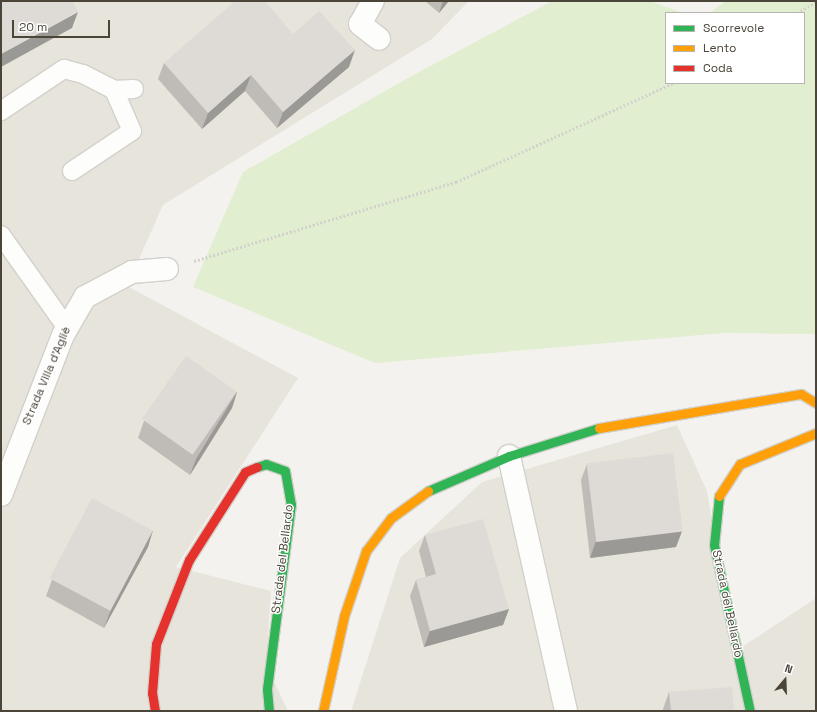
<!DOCTYPE html>
<meta charset="utf-8">
<style>
body{margin:0}
#map{position:relative;width:817px;height:712px;overflow:hidden;background:#f4f2ee;font-family:"Space Grotesk",sans-serif}
div>[style]{position:absolute}
[style*='--x']{left:calc(var(--x)*1px);top:calc(var(--y)*1px);width:calc(var(--w)*1px);rotate:calc(var(--a)*1deg)}
.residential>*{inset:0;background:#e7e4dc}
.green>*{inset:0;background:#e1eecf}
.path>*{height:2.5px;margin-top:-1.25px;transform-origin:0;background:repeating-linear-gradient(90deg,#d3d2cc 0 2px,transparent 0 4px)}
.roads{filter:drop-shadow(1px 0 #d2d0cb) drop-shadow(-1px 0 #d2d0cb) drop-shadow(0 1px #d2d0cb) drop-shadow(0 -1px #d2d0cb)}
.lane>*{height:18px;margin:-9px;padding:0 9px;transform-origin:9px;border-radius:9px;background:#fdfdfc}
.street>*{height:22px;margin:-11px;padding:0 11px;transform-origin:11px;border-radius:11px;background:#fdfdfc}
.fast>*{height:9px;margin:-4.5px;padding:0 4.5px;transform-origin:4.5px;border-radius:4.5px;background:#30b455}
.slow>*{height:9px;margin:-4.5px;padding:0 4.5px;transform-origin:4.5px;border-radius:4.5px;background:#ff9f0a}
.jam>*{height:9px;margin:-4.5px;padding:0 4.5px;transform-origin:4.5px;border-radius:4.5px;background:#e5322d}
.wall>*{inset:0;background:#bfbcb8}
.shaded-wall>*{inset:0;background:#9b9996}
.building>*{inset:0;background:#dedbd6;transform-origin:0 0}
span{translate:-50% -50%;white-space:nowrap;text-align:center;line-height:1.15;-webkit-text-stroke:3px #fff;paint-order:stroke}
.street-label{font-size:12px;color:#4b4439}
.frame{position:absolute;inset:0;border:2px solid #4b4439;pointer-events:none}
.legend{position:absolute;left:665px;top:12px;width:140px;height:72px;box-sizing:border-box;background:#fff;border:1px solid #b7b4b0;margin:0;padding:5px 7px;list-style:none;font-size:12px;color:#4b4439}
.legend li{display:flex;align-items:center;gap:8px;height:20px}
.legend b{width:20px;border:1px solid #b7b4b0}
.north{position:absolute;left:765px;top:660px;width:40px;height:40px;-webkit-text-stroke:3px #fff;paint-order:stroke;rotate:19deg;font-size:11px;font-weight:700;line-height:16px;text-align:center;color:#4b4439}
.north::after{content:'';display:block;margin:auto;width:14px;height:18px;background:#4b4439;clip-path:polygon(50% 0,100% 100%,50% 72%,0 100%)}
.scale{position:absolute;left:12px;top:20px;width:98px;height:18px;box-sizing:border-box;border:2px solid #4b4439;border-top:0;padding-left:5px;font-size:12px;line-height:14px;white-space:nowrap;color:#4b4439;-webkit-text-stroke:3px #fff;paint-order:stroke}
</style>
<div id="map">
<div class="residential">
<div style="clip-path:polygon(1px 1px,469px 1px,432px 39px,163px 205px,127px 286px,298px 378px,176px 567px,271px 591px,266px 665px,288px 711px,1px 711px)"></div>
<div style="clip-path:polygon(677px 425px,707px 491px,733px 653px,816px 598px,816px 711px,351px 711px,400px 558px,482px 482px)"></div>
</div>
<div class="green">
<div style="clip-path:polygon(552px 1px,650px 1px,683px 13px,666px 13px,666px 83px,804px 83px,804px 13px,709px 13px,726px 1px,816px 1px,816px 334px,724px 333px,375px 363px,193px 287px,243px 172px,406px 79px)"></div>
</div>
<div class="path">
<div style="--x:797;--y:13;--w:22;--a:-30"></div>
<div style="--x:194;--y:261;--w:274;--a:-16.8"></div>
<div style="--x:456;--y:182;--w:239;--a:-24.5"></div>
</div>
<div class="roads">
<div class="lane">
<div style="--x:1;--y:111;--w:76;--a:-33.7"></div>
<div style="--x:64;--y:69;--w:20;--a:15"></div>
<div style="--x:83;--y:74;--w:35;--a:27"></div>
<div style="--x:114;--y:90;--w:20;--a:-3"></div>
<div style="--x:72;--y:171;--w:72;--a:-33.7"></div>
<div style="--x:132;--y:131;--w:45;--a:-113.7"></div>
<div style="--x:1;--y:235;--w:114;--a:54.6"></div>
</div>
<div class="street">
<div style="--x:373;--y:1;--w:26;--a:119"></div>
<div style="--x:360;--y:24;--w:24;--a:38"></div>
<div style="--x:509;--y:456;--w:261;--a:77.4"></div>
<div style="--x:1;--y:495;--w:172;--a:-68.8"></div>
<div style="--x:63;--y:335;--w:44;--a:-59.9"></div>
<div style="--x:85;--y:297;--w:53;--a:-28"></div>
<div style="--x:132;--y:272;--w:35;--a:-5"></div>
</div>
<div class="fast">
<div style="--x:257;--y:467;--w:9;--a:-18"></div>
<div style="--x:266;--y:464;--w:20;--a:20"></div>
<div style="--x:285;--y:471;--w:34;--a:80"></div>
<div style="--x:291;--y:504;--w:187;--a:97.4"></div>
<div style="--x:267;--y:689;--w:22;--a:85"></div>
<div style="--x:428;--y:491;--w:88;--a:-23.4"></div>
<div style="--x:509;--y:456;--w:94;--a:-17.3"></div>
<div style="--x:719;--y:496;--w:49;--a:95.8"></div>
<div style="--x:714;--y:545;--w:170;--a:77.8"></div>
</div>
<div class="slow">
<div style="--x:599;--y:428;--w:205;--a:-9.6"></div>
<div style="--x:801;--y:394;--w:17;--a:31"></div>
<div style="--x:719;--y:496;--w:38;--a:-57"></div>
<div style="--x:740;--y:464;--w:82;--a:-22.2"></div>
<div style="--x:323;--y:711;--w:97;--a:-77.5"></div>
<div style="--x:344;--y:616;--w:69;--a:-71.3"></div>
<div style="--x:366;--y:551;--w:41;--a:-52.9"></div>
<div style="--x:391;--y:518;--w:46;--a:-36.1"></div>
</div>
<div class="jam">
<div style="--x:155;--y:711;--w:18;--a:-99"></div>
<div style="--x:152;--y:693;--w:49;--a:-85.3"></div>
<div style="--x:156;--y:644;--w:90;--a:-68.6"></div>
<div style="--x:189;--y:560;--w:104;--a:-57.5"></div>
<div style="--x:245;--y:472;--w:13;--a:-23"></div>
</div>
</div>
<div class="wall">
<div style="clip-path:polygon(425px 1px,449px 1px,439px 13px)"></div>
<div style="clip-path:polygon(293px 34px,349px 67px,277px 128px,245px 91px,202px 129px,158px 79px,164px 63px)"></div>
<div style="clip-path:polygon(237px 392px,232px 408px,190px 475px,138px 438px,144px 421px)"></div>
<div style="clip-path:polygon(587px 464px,682px 531px,676px 547px,590px 558px,581px 480px)"></div>
<div style="clip-path:polygon(153px 530px,148px 547px,104px 628px,46px 596px,52px 580px)"></div>
<div style="clip-path:polygon(425px 535px,509px 609px,503px 625px,424px 647px,410px 596px,416px 580px,426px 577px,419px 551px)"></div>
<div style="clip-path:polygon(669px 692px,734px 711px,663px 711px,663px 709px)"></div>
</div>
<div class="shaded-wall">
<div style="clip-path:polygon(443px 1px,449px 1px,439px 13px)"></div>
<div style="clip-path:polygon(78px 12px,72px 28px,1px 67px,1px 54px)"></div>
<div style="clip-path:polygon(355px 50px,349px 67px,277px 128px,283px 112px)"></div>
<div style="clip-path:polygon(251px 75px,245px 91px,202px 129px,208px 113px)"></div>
<div style="clip-path:polygon(237px 392px,232px 408px,190px 475px,196px 459px)"></div>
<div style="clip-path:polygon(153px 530px,148px 547px,104px 628px,110px 612px)"></div>
<div style="clip-path:polygon(682px 531px,676px 547px,590px 558px,596px 541px)"></div>
<div style="clip-path:polygon(509px 609px,503px 625px,424px 647px,430px 631px)"></div>
</div>
<div class="building">
<div style="clip-path:polygon(1px 1px,72px 1px,78px 12px,1px 54px)"></div>
<div style="clip-path:polygon(235px 1px,265px 1px,293px 34px,319px 11px,355px 50px,283px 112px,251px 75px,208px 113px,164px 63px)"></div>
<div style="left:186px;top:356px;width:62px;height:77px;rotate:35deg"></div>
<div style="left:673px;top:453px;width:79px;height:87px;rotate:83deg"></div>
<div style="left:92px;top:498px;width:69px;height:91px;rotate:28deg"></div>
<div style="clip-path:polygon(483px 519px,509px 609px,430px 631px,416px 580px,436px 574px,425px 535px)"></div>
<div style="clip-path:polygon(732px 687px,734px 711px,671px 711px,669px 692px)"></div>
</div>
<div class="street-label">
<span style="left:47px;top:376px;rotate:-67deg">Strada Villa d'Agliè</span>
<span style="left:283px;top:559px;rotate:-83deg">Strada del Bellardo</span>
<span style="left:727px;top:604px;rotate:78deg">Strada del Bellardo</span>
</div>
<div class="frame"></div>
<ul class="legend">
<li><b style="height:5px;background:#30b455"></b>Scorrevole</li>
<li><b style="height:5px;background:#ff9f0a"></b>Lento</li>
<li><b style="height:5px;background:#e5322d"></b>Coda</li>
</ul>
<div class="north">N</div>
<div class="scale">20 m</div>
</div>
